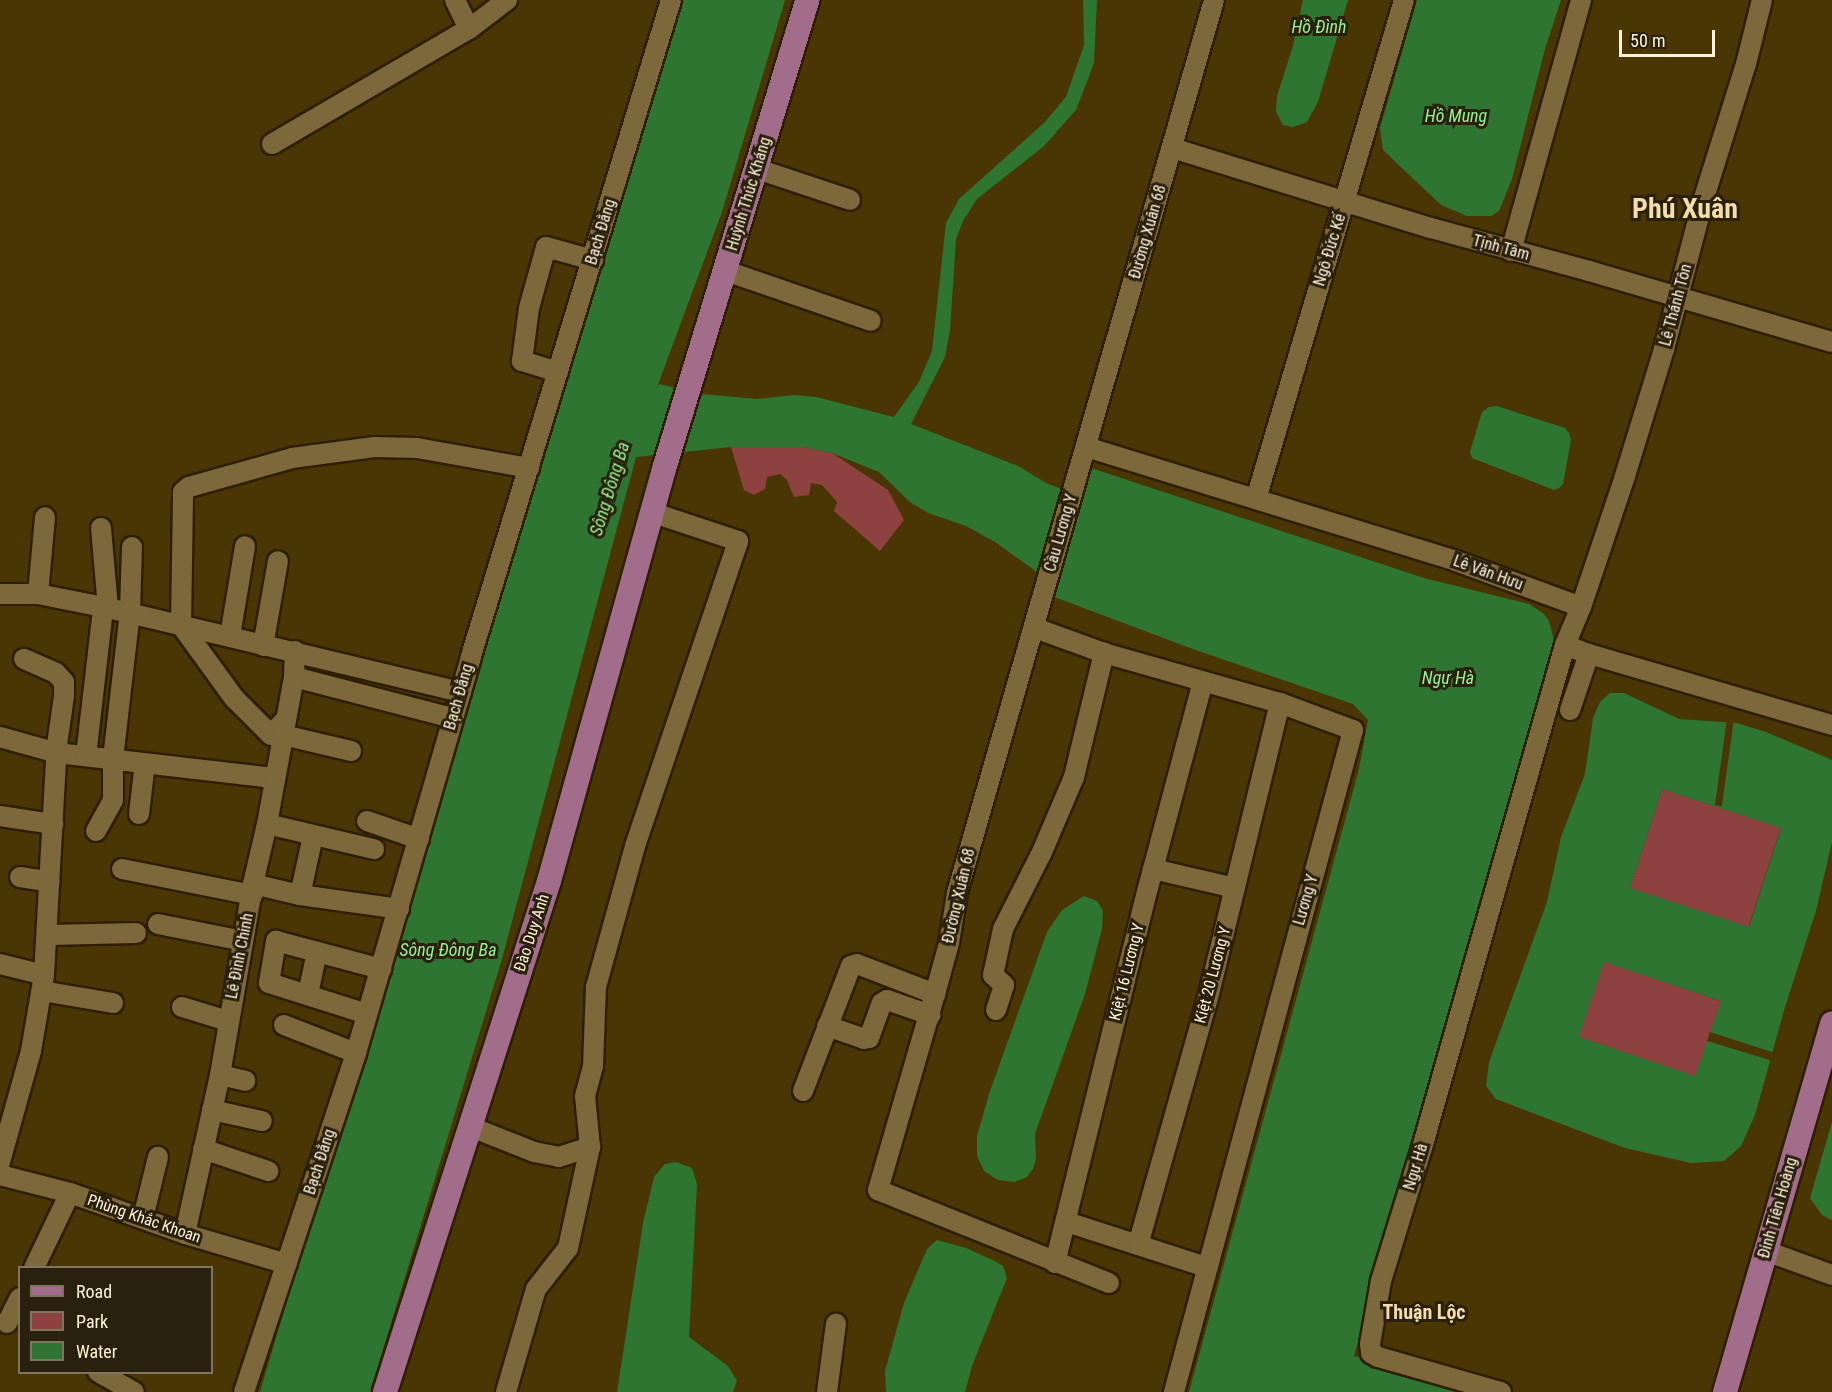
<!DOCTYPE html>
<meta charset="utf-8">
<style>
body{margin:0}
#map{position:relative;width:1832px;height:1392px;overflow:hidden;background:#4a3605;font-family:"Roboto Condensed",sans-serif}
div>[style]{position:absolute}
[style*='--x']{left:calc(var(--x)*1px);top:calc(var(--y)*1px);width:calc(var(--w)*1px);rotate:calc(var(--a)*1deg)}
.green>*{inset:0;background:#8e423f;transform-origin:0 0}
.water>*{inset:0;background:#2d7530}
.pier>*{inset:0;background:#4a3605;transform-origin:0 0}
.roads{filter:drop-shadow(2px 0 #2d1e00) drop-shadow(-2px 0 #2d1e00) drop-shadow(0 2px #2d1e00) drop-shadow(0 -2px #2d1e00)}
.minor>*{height:20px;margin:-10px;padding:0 10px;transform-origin:10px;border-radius:10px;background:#7d683b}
.major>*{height:24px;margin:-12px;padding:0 12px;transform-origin:12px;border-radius:12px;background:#a26c8b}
span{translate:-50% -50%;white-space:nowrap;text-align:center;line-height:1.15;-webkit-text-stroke:6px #29200d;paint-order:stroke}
.street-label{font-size:16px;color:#fef2da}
.water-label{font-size:18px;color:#94f395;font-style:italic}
.quarter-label{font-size:20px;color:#f4dcac;font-weight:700}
.town-label{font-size:28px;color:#f4dcac;font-weight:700}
.legend{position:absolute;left:18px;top:1266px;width:195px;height:108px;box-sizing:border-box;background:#29200d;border:2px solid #7e745f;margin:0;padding:8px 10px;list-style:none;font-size:18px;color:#fef2da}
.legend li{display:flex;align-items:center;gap:12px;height:30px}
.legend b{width:30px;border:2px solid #7e745f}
.scale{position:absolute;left:1619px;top:30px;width:96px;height:27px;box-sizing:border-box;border:3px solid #fef2da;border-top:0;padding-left:8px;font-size:18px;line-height:21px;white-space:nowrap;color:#fef2da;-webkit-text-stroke:4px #29200d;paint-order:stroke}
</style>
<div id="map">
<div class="green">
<div style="clip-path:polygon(731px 447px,803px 447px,832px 453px,888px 490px,904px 520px,880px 551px,834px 511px,837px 502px,822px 485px,811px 483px,809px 495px,794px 497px,787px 480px,780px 474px,767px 477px,765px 489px,754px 495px,744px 490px)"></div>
<div style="left:1662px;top:789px;width:125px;height:105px;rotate:18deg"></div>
<div style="left:1604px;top:961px;width:124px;height:80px;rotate:19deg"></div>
</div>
<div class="water">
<div style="clip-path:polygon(681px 0,785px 0,722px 212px,656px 390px,659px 384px,702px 394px,757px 399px,794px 395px,816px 397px,894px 417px,919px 382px,932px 351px,946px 223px,959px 199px,1044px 123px,1066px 97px,1084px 45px,1083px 0,1097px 0,1094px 63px,1076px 110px,1044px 146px,977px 199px,963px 221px,956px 239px,950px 330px,945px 357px,911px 424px,1018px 466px,1048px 484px,1062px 489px,1072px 485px,1088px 467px,1424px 578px,1529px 604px,1544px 614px,1549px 621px,1554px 640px,1354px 1356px,1470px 1392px,1189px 1392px,1359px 769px,1368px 720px,1353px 704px,1190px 648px,1049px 595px,1037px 572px,995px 542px,966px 526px,928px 513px,910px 502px,879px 472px,832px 453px,803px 447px,731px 447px,636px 457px,502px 959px,370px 1392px,260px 1392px,438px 789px)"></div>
<div style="clip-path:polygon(1303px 0,1348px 0,1318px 102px,1307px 122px,1293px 127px,1283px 125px,1276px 112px,1277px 96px,1293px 46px)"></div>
<div style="clip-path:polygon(1417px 0,1561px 0,1545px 49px,1512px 179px,1499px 211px,1491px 216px,1467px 216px,1441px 205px,1383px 150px,1380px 128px)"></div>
<div style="clip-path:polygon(1497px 406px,1565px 428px,1569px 433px,1571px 440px,1563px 484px,1559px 488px,1554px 490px,1472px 458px,1470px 452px,1482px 412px,1489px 407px)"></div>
<div style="clip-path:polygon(evenodd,1610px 693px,1624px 693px,1679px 719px,1737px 723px,1766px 732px,1832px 760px,1832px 842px,1816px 911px,1785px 1007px,1755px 1115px,1741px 1146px,1724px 1161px,1691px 1163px,1625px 1148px,1496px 1099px,1486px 1086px,1489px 1062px,1547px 902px,1561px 837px,1585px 774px,1593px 718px,1600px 702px,1610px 693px,1662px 789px,1781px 828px,1749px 927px,1630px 888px,1662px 789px,1610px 693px,1604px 962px,1721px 1001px,1695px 1076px,1579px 1037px,1604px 962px)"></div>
<div style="clip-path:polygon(1084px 896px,1097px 901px,1103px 911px,1102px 929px,1085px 994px,1035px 1134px,1036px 1159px,1033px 1169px,1027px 1177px,1015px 1182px,998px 1180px,984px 1171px,977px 1156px,977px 1136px,989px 1094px,1047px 932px,1062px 910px)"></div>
<div style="clip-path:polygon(1832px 1122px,1832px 1220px,1822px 1215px,1810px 1198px)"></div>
<div style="clip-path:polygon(676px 1162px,692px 1168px,697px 1184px,689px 1337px,728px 1366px,737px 1381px,733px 1392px,617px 1392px,643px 1223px,654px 1177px,665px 1164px)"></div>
<div style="clip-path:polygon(937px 1240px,966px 1248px,995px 1261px,1003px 1266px,1007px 1278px,972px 1366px,965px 1392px,886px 1392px,885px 1371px,904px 1303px,927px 1249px)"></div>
</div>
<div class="pier">
<div style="left:1727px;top:719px;width:7px;height:87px;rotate:8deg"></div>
<div style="clip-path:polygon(1710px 1032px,1775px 1053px,1773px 1061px,1707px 1041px)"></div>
</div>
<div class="roads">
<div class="minor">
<div style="--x:455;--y:0;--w:32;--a:64"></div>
<div style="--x:272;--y:144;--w:228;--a:-30.3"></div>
<div style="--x:469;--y:29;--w:48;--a:-37.3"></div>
<div style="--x:1172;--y:148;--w:271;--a:17.2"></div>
<div style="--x:1431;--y:228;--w:164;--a:15.2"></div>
<div style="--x:1589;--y:271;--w:253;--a:16.3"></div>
<div style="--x:757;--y:169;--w:98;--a:18.4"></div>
<div style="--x:1511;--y:251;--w:261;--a:-74.4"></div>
<div style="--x:726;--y:271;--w:153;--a:19"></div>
<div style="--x:558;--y:372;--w:38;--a:-163"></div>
<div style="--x:522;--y:361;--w:53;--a:-82.5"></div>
<div style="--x:529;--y:308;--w:63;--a:-74.4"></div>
<div style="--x:546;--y:247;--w:49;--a:15.5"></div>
<div style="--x:1086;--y:447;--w:387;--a:17.1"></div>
<div style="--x:1456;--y:561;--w:133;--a:20.2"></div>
<div style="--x:1256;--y:499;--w:520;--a:-73.48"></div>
<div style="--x:101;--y:528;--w:80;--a:85"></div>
<div style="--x:0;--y:594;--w:38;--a:0"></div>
<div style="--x:38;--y:594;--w:71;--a:11.3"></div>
<div style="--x:108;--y:608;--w:363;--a:13.4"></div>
<div style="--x:38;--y:594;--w:77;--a:-84.8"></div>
<div style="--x:1035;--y:628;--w:73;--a:19.9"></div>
<div style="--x:1104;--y:653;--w:183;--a:15.9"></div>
<div style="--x:1280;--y:703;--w:78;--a:20.3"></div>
<div style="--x:1353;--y:730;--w:686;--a:105.13"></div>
<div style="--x:230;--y:636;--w:91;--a:-80.5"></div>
<div style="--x:1565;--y:645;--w:26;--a:21"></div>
<div style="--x:1589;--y:654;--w:253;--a:16.3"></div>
<div style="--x:263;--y:646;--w:86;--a:-80"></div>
<div style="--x:294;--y:677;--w:164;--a:14.5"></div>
<div style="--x:1570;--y:710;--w:59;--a:-71.3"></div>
<div style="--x:284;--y:721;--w:19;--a:133"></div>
<div style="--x:271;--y:735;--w:52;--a:-135"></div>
<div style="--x:234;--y:698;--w:90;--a:-126"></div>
<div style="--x:181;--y:625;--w:133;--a:-89.1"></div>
<div style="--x:183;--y:492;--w:8;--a:-40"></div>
<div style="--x:189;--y:487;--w:107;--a:-15.7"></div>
<div style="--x:292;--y:458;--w:83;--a:-7.6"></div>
<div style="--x:374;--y:447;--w:43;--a:1.3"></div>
<div style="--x:417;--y:448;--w:114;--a:10.1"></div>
<div style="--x:283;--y:735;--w:70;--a:13.2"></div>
<div style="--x:0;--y:737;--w:59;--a:15.7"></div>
<div style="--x:57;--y:753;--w:218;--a:6.6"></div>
<div style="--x:86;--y:756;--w:149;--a:-83.4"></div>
<div style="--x:139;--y:814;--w:51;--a:-83.3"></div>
<div style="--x:0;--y:816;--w:54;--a:8.6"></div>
<div style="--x:367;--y:821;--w:55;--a:19.1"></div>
<div style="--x:267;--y:824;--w:110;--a:13.2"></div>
<div style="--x:96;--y:831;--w:35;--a:-61"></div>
<div style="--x:113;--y:800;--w:41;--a:-90"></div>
<div style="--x:113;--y:759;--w:147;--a:-83.4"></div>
<div style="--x:130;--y:613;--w:66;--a:-88.3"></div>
<div style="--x:122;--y:869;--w:133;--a:11.3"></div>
<div style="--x:1153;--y:869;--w:84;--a:13"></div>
<div style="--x:20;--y:877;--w:30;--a:9"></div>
<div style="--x:253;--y:884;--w:48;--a:13.2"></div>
<div style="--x:300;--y:895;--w:100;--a:8"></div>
<div style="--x:300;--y:895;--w:60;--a:-77.6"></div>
<div style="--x:158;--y:924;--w:87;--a:11.3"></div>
<div style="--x:48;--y:935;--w:88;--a:-1.3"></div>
<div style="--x:0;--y:964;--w:45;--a:14"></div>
<div style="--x:42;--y:991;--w:72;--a:9.6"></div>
<div style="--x:308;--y:994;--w:43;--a:-77.9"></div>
<div style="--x:182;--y:1007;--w:48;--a:16.9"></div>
<div style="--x:996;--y:1010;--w:26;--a:-72"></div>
<div style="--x:1004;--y:985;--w:15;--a:-138"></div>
<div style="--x:993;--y:975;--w:47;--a:-77.7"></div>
<div style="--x:1003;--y:929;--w:86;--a:-63.1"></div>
<div style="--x:1042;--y:852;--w:82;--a:-66.9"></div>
<div style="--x:1074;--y:777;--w:128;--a:-76.4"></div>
<div style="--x:367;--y:1014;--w:103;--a:-162.4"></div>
<div style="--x:269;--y:983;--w:43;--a:-80.5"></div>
<div style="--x:276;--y:941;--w:109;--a:14.9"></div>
<div style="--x:284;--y:1025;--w:77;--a:21.3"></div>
<div style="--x:827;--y:1026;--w:39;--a:19"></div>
<div style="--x:864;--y:1039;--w:5;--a:-11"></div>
<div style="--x:869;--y:1038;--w:37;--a:-70"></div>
<div style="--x:882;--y:1003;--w:6;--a:-31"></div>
<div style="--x:887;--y:1000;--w:46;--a:19.2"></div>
<div style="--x:220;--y:1075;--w:26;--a:13"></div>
<div style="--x:803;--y:1091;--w:134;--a:-69"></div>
<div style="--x:851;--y:966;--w:6;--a:-18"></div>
<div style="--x:857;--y:964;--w:84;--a:21"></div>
<div style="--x:212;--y:1110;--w:51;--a:12.4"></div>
<div style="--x:471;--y:1127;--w:68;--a:21.6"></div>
<div style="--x:534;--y:1152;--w:25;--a:11"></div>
<div style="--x:559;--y:1157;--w:33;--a:-18"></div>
<div style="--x:203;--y:1149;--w:69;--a:18.7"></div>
<div style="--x:0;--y:1162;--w:115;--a:-74.4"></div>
<div style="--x:31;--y:1051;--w:77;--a:-80.3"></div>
<div style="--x:44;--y:975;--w:230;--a:-86.8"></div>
<div style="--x:57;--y:745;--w:49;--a:-81.9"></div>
<div style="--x:64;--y:696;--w:14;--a:-90"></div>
<div style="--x:64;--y:682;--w:12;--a:-132"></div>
<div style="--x:56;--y:673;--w:35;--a:-156"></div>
<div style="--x:0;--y:1175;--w:72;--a:14.4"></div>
<div style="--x:70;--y:1193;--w:122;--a:19.6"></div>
<div style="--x:185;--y:1234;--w:106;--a:16.4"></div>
<div style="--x:143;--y:1218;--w:63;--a:-76.2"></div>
<div style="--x:1067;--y:1222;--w:146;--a:17.9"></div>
<div style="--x:185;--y:1234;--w:163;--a:-77.6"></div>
<div style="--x:220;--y:1075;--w:194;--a:-80.2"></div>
<div style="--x:253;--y:884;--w:62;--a:-76.9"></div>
<div style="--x:267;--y:824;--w:149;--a:-79.6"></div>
<div style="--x:294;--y:677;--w:26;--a:-88"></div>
<div style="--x:1138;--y:1245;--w:257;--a:-74.2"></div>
<div style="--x:1208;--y:998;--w:304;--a:-76.3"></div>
<div style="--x:1766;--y:1251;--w:70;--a:20"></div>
<div style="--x:1055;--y:1263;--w:386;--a:-76.1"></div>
<div style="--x:1148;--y:888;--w:213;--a:-75.1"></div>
<div style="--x:34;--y:1268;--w:83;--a:-64.4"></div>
<div style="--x:1109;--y:1283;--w:249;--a:-158.1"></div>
<div style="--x:878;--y:1190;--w:204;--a:-73.8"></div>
<div style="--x:935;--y:994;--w:53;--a:-74.6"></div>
<div style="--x:949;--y:943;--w:51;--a:-80.9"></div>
<div style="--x:957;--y:893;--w:929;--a:-73.94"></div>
<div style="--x:7;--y:1323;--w:28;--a:-63"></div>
<div style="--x:98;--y:1372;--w:41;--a:29.1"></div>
<div style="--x:244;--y:1392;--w:357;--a:-71.7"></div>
<div style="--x:356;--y:1053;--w:413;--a:-73.8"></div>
<div style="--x:471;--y:656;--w:686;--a:-73.04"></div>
<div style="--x:506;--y:1392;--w:107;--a:-73.8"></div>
<div style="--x:536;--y:1289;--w:52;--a:-52"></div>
<div style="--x:568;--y:1248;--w:103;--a:-77.7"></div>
<div style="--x:590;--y:1147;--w:51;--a:-95.6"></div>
<div style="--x:585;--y:1096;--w:30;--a:-75"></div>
<div style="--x:593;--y:1067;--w:80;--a:-87.9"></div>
<div style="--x:596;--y:987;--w:146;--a:-74.5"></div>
<div style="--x:635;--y:846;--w:322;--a:-71.3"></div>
<div style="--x:738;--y:541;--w:92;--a:-161.6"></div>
<div style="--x:827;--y:1392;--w:69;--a:-82.5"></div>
<div style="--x:1501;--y:1392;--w:128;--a:-164.1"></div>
<div style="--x:1378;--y:1357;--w:8;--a:-150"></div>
<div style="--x:1371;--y:1353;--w:9;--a:-96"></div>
<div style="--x:1370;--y:1344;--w:64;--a:-80.1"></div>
<div style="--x:1381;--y:1281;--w:146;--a:-72.9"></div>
<div style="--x:1424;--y:1141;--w:516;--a:-74.13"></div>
<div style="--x:1565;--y:645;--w:41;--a:-67.2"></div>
<div style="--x:1581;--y:607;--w:138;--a:-71.4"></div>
<div style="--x:1625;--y:476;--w:133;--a:-72.9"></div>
<div style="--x:1664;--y:349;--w:153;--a:-75.2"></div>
<div style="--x:1703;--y:201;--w:144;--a:-72.6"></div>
<div style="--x:1746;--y:64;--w:66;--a:-76"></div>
</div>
<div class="major">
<div style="--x:385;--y:1392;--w:537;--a:-72.21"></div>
<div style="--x:549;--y:881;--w:428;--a:-74.4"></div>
<div style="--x:664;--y:469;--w:490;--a:-73"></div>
<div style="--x:1725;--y:1392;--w:384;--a:-73.8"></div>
</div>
</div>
<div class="street-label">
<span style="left:749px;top:194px;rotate:-73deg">Huỳnh Thúc Kháng</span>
<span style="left:601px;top:232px;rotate:-73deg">Bạch Đằng</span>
<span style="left:1148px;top:232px;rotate:-74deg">Đường Xuân 68</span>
<span style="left:1501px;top:248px;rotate:15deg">Tịnh Tâm</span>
<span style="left:1330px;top:250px;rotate:-73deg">Ngô Đức Kế</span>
<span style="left:1676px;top:305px;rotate:-75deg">Lê Thánh Tôn</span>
<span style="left:1061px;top:533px;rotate:-74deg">Cầu Lương Y</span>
<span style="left:1488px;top:573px;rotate:20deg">Lê Văn Hưu</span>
<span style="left:459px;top:697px;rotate:-74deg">Bạch Đằng</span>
<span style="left:959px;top:896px;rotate:-77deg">Đường Xuân 68</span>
<span style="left:1306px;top:900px;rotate:-74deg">Lương Y</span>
<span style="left:532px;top:933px;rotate:-72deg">Đào Duy Anh</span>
<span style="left:240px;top:956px;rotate:-79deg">Lê Đình Chinh</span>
<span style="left:1127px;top:972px;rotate:-76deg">Kiệt 16 Lương Y</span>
<span style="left:1213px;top:975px;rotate:-75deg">Kiệt 20 Lương Y</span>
<span style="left:320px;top:1162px;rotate:-72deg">Bạch Đằng</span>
<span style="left:1416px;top:1167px;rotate:-73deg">Ngự Hà</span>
<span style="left:1778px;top:1208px;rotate:-74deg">Đinh Tiên Hoàng</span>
<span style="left:144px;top:1219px;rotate:19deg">Phùng Khắc Khoan</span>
</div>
<div class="water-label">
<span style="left:1319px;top:27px">Hồ Đình</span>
<span style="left:1456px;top:116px">Hồ Mung</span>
<span style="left:610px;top:489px;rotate:-73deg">Sông Đông Ba</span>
<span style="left:1448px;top:678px">Ngự Hà</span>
<span style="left:448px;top:950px">Sông Đông Ba</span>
</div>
<div class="quarter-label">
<span style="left:1424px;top:1312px">Thuận Lộc</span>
</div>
<div class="town-label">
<span style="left:1685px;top:209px">Phú Xuân</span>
</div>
<ul class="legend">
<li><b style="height:8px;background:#a26c8b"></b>Road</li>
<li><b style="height:16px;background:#8e423f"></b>Park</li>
<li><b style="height:16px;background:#2d7530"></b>Water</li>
</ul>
<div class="scale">50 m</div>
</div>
